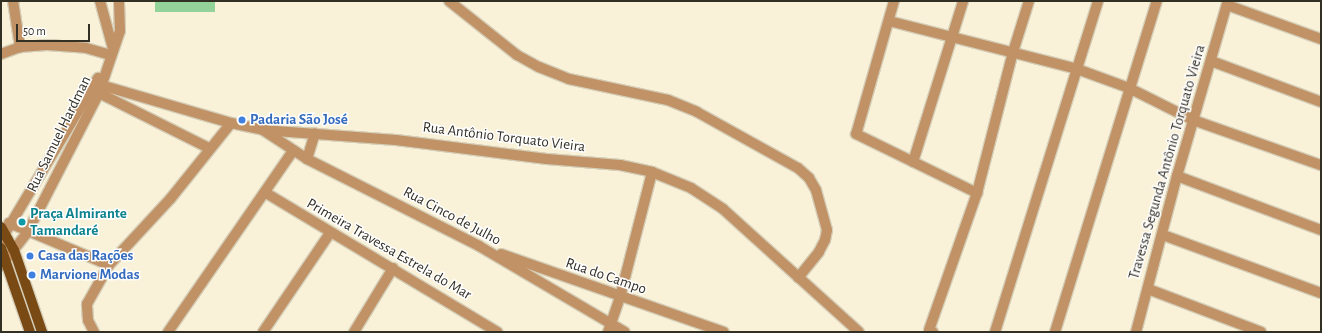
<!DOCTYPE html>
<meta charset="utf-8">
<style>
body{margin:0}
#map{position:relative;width:1322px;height:333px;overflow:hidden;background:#f9f1d8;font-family:"Alegreya Sans",sans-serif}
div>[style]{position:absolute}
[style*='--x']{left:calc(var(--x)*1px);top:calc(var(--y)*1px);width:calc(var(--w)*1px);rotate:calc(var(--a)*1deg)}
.green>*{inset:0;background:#93d39a;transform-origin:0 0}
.roads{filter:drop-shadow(1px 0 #d5ceb8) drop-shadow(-1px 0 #d5ceb8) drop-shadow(0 1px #d5ceb8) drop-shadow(0 -1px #d5ceb8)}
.minor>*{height:10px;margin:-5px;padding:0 5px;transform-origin:5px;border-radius:5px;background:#c09266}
.major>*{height:10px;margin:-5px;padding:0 5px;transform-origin:5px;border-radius:5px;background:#7a4a15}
.dots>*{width:11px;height:11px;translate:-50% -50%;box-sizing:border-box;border:2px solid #fff;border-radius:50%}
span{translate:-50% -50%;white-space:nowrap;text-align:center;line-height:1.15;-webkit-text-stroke:3px #fff;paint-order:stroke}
.shop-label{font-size:15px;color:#366cbe;font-weight:700}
.left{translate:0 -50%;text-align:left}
.street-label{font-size:15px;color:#322f25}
.culture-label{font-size:15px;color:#0d838f;font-weight:700}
.frame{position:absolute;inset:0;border:2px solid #322f25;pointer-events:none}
.scale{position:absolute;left:16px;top:24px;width:74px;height:18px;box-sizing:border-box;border:2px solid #322f25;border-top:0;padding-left:5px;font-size:12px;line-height:14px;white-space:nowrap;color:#322f25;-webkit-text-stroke:3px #fff;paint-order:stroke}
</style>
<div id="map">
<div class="green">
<div style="left:155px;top:1px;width:60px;height:11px"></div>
</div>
<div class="roads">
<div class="minor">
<div style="--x:13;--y:1;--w:47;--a:81.3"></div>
<div style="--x:100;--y:1;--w:50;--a:74.8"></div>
<div style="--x:449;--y:1;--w:87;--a:38.5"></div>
<div style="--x:517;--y:55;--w:25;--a:29"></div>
<div style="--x:539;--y:67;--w:32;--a:22"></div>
<div style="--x:569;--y:79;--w:101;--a:12"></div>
<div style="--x:668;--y:100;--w:31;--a:22"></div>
<div style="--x:697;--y:112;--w:115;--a:29"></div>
<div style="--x:798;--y:168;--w:15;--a:42"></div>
<div style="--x:809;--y:178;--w:14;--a:60"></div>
<div style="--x:816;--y:190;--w:41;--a:74.6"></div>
<div style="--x:827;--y:230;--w:10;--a:101"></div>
<div style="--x:825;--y:240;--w:13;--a:117"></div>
<div style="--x:819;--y:252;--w:33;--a:129"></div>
<div style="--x:894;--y:1;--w:138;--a:105.9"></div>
<div style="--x:856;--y:134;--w:135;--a:26"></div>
<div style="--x:1227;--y:5;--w:100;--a:19.9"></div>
<div style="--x:889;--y:21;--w:194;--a:14.3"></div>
<div style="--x:1077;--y:69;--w:55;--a:20.1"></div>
<div style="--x:1129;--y:88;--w:72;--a:26.6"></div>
<div style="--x:1193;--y:120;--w:136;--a:19.4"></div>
<div style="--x:1;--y:54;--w:20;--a:-20"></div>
<div style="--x:20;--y:47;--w:27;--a:-4"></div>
<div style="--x:47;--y:45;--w:39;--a:4"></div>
<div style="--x:86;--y:48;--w:26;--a:16"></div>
<div style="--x:1211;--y:61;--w:117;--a:20.4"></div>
<div style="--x:94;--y:83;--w:143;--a:16.3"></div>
<div style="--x:231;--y:123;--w:33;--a:12"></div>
<div style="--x:263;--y:130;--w:133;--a:4.3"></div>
<div style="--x:396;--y:140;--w:152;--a:7.2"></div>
<div style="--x:547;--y:159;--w:73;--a:4.7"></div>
<div style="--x:620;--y:165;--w:33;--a:12"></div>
<div style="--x:652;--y:172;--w:42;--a:22.3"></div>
<div style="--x:691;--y:188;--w:38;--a:33"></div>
<div style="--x:723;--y:209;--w:183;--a:42.1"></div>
<div style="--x:93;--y:90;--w:130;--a:26.6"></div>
<div style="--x:263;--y:130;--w:53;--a:33.4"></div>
<div style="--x:307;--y:159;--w:193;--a:26.8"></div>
<div style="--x:479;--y:246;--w:169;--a:30.5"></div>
<div style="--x:307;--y:159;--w:27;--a:-73"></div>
<div style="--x:913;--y:162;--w:169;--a:-72.7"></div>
<div style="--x:1177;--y:176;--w:154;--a:20.6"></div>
<div style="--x:266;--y:193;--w:270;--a:31"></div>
<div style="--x:9;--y:223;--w:108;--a:22.8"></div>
<div style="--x:1163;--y:235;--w:168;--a:20.2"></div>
<div style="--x:1;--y:240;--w:189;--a:-59.1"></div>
<div style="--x:501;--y:254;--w:236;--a:19.3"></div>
<div style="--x:1;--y:266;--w:42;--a:-51.8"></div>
<div style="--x:27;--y:233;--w:157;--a:-62.8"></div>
<div style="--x:99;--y:93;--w:65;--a:-71.3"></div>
<div style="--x:120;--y:31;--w:30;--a:-92"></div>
<div style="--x:1148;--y:289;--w:121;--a:20.8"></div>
<div style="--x:94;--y:332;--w:13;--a:-117"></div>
<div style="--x:88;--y:320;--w:16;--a:-94"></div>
<div style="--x:87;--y:304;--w:45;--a:-60.6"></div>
<div style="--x:109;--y:265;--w:91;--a:-47.2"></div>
<div style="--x:171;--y:198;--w:96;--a:-51.3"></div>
<div style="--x:168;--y:332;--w:220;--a:-55.4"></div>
<div style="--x:263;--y:332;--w:120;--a:-55.9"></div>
<div style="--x:354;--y:332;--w:75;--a:-58.6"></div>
<div style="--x:608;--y:332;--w:37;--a:-71"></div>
<div style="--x:620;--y:297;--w:129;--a:-75.6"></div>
<div style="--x:933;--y:332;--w:4;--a:-153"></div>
<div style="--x:929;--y:330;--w:145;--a:-70.7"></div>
<div style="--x:977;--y:193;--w:146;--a:-75.7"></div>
<div style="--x:1013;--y:52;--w:53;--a:-72.6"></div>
<div style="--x:995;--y:332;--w:347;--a:-72.7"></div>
<div style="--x:1055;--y:332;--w:346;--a:-72.9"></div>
<div style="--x:1136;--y:332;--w:161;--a:-75.3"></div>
<div style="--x:1177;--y:176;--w:182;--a:-73.8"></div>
</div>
<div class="major">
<div style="--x:1;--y:227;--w:26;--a:61"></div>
<div style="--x:14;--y:250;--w:87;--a:71.1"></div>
<div style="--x:1;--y:248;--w:89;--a:71"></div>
</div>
</div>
<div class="dots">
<div style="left:242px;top:120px;background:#3f7fe0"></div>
<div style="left:22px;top:222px;background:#0f9aa8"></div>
<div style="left:30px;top:256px;background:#3f7fe0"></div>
<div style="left:32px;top:275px;background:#3f7fe0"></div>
</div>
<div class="shop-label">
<span class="left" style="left:250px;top:120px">Padaria São José</span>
<span class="left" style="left:38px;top:256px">Casa das Rações</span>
<span class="left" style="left:40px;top:275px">Marvione Modas</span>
</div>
<div class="street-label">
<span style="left:59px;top:134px;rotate:-64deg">Rua Samuel Hardman</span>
<span style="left:504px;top:137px;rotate:7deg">Rua Antônio Torquato Vieira</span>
<span style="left:1167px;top:162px;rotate:-74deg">Travessa Segunda Antônio Torquato Vieira</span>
<span style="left:452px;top:216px;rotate:28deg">Rua Cinco de Julho</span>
<span style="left:389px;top:249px;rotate:30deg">Primeira Travessa Estrela do Mar</span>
<span style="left:606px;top:276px;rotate:19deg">Rua do Campo</span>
</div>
<div class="culture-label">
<span class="left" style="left:30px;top:222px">Praça Almirante<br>Tamandaré</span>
</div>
<div class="frame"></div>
<div class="scale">50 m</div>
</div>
